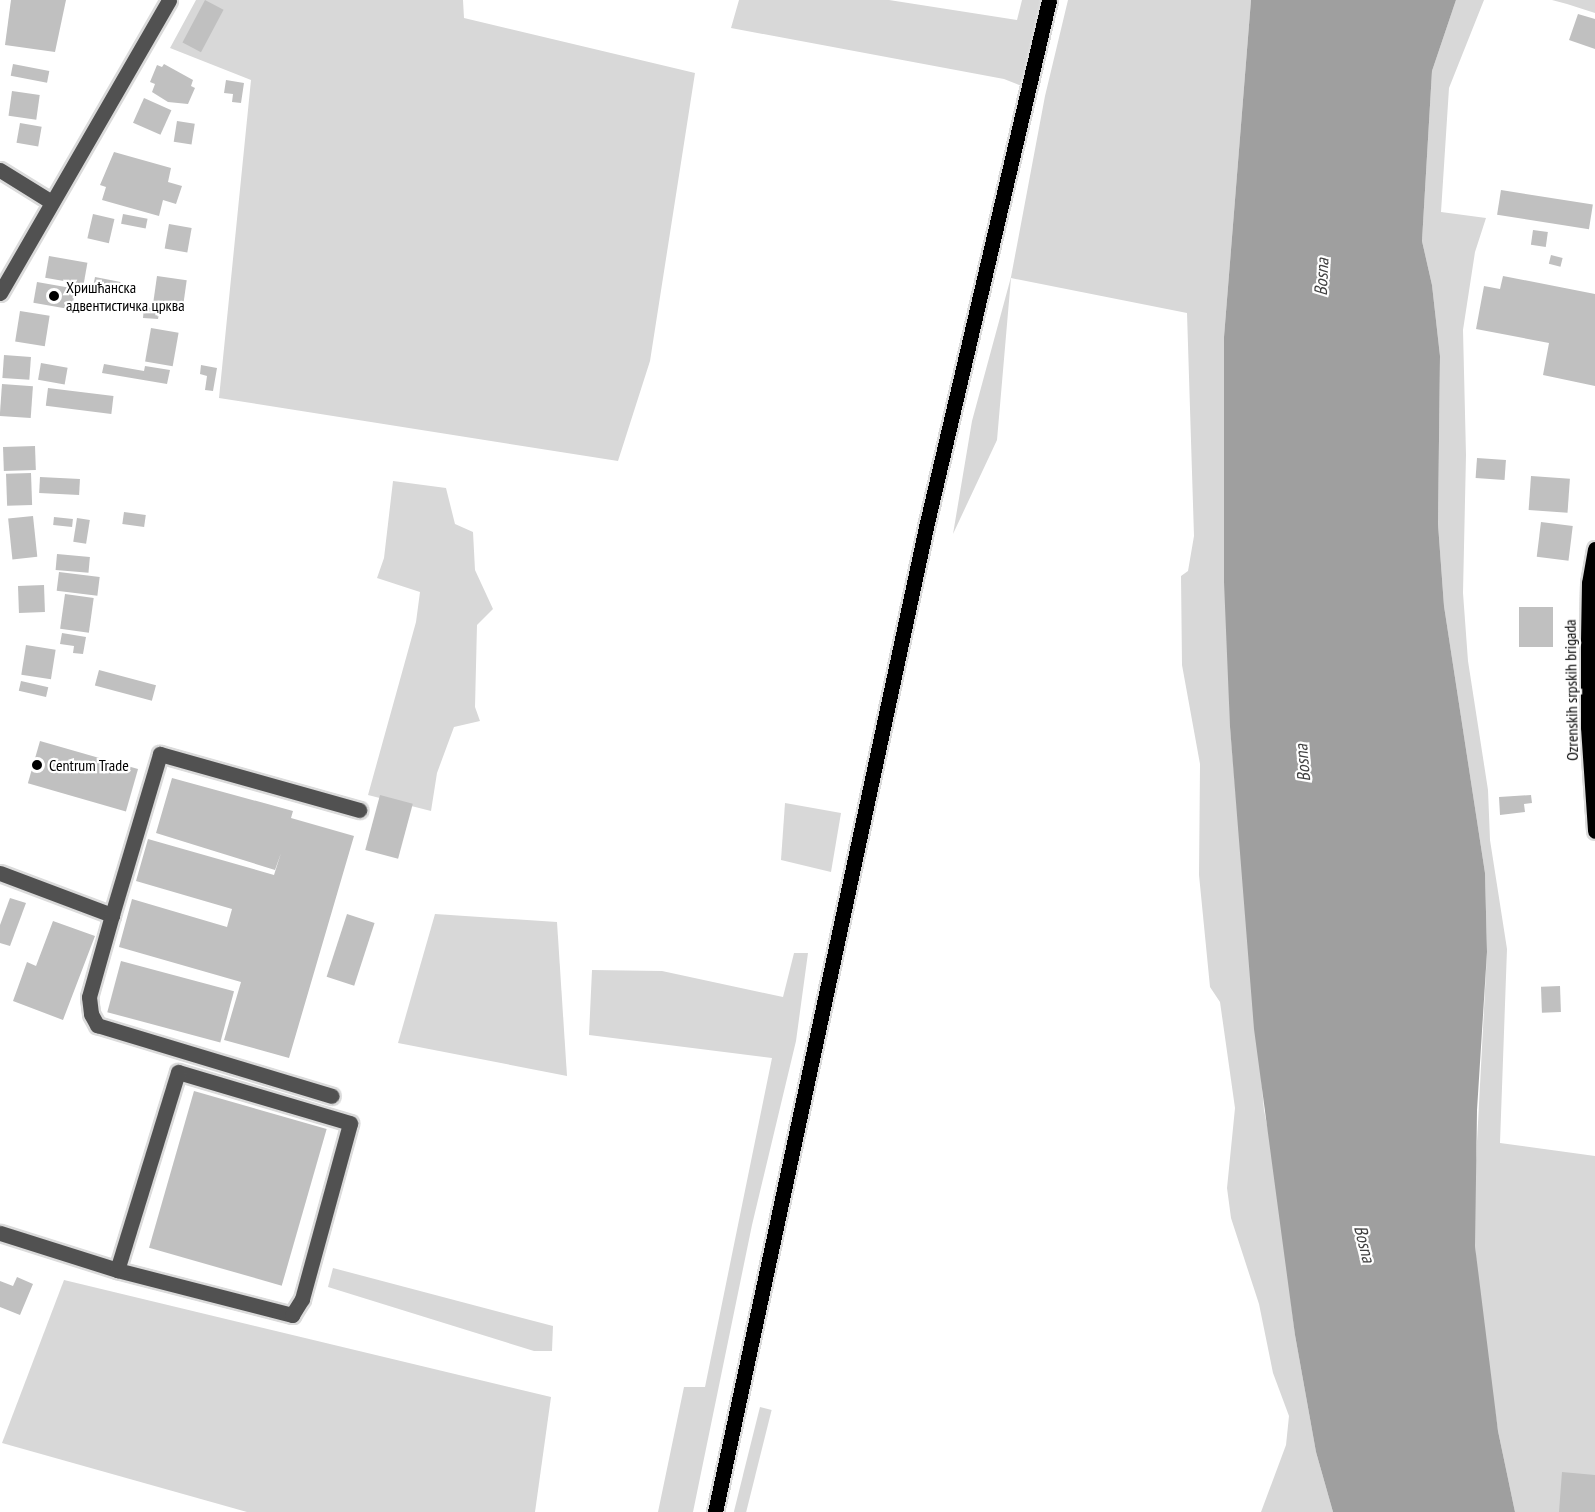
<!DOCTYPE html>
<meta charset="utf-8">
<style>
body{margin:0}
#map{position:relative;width:1595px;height:1512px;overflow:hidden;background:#fff;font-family:"PT Sans Narrow",sans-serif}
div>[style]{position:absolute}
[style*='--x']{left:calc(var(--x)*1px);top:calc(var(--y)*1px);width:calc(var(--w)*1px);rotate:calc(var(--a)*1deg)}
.green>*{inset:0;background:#d8d8d8;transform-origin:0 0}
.water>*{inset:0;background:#9f9f9f}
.building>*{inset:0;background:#c0c0c0;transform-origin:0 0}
.roads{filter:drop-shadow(2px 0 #dbdbdb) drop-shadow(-2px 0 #dbdbdb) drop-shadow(0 2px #dbdbdb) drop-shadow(0 -2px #dbdbdb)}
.minor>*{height:15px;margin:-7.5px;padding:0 7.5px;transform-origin:7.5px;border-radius:7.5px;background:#515151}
.major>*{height:15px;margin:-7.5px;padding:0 7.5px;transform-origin:7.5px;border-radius:7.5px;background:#000}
.dots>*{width:16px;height:16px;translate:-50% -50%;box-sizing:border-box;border:3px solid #fff;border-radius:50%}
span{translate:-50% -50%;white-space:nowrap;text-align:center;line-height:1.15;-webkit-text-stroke:4.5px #fff;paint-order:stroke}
.poi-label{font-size:16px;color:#000}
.left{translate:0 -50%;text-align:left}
.street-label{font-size:16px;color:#000}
.water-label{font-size:18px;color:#404040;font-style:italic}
</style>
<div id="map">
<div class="green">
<div style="clip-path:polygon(196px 0,463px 0,464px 18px,695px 73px,650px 361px,618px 461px,219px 398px,251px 80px,170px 48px)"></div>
<div style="clip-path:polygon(739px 0,889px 0,1017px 20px,1022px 0,1042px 0,1024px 87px,1004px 79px,731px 28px)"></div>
<div style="clip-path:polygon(1068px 0,1251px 0,1224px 337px,1230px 727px,1264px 1110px,1275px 1165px,1295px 1335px,1316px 1452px,1333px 1512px,1261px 1512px,1286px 1445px,1289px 1416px,1273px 1373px,1259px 1304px,1231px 1218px,1227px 1188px,1235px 1108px,1220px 1002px,1210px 987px,1199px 875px,1200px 764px,1182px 665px,1181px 576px,1188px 571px,1194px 536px,1187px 313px,1011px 278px,997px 440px,953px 534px,972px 421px,1011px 277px,1045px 96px)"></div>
<div style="clip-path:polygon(1456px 0,1484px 0,1449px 88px,1441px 212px,1486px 218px,1475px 252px,1463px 330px,1466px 455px,1463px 593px,1468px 661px,1488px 790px,1490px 840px,1507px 949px,1500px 1143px,1595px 1156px,1595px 1512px,1515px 1512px,1498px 1431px,1481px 1318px,1475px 1246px,1475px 1180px,1487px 952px,1485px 873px,1444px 606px,1438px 524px,1440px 356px,1432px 285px,1422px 241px,1432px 71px)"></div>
<div style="clip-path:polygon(1552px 0,1595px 0,1595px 13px,1567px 4px)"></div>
<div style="clip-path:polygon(393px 481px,446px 488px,455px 524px,473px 532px,475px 570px,493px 609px,477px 625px,475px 707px,480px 721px,454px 727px,437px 773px,431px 811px,368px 795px,416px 622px,420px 592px,377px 578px,384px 558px)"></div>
<div style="clip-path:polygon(785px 803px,841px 813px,831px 872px,781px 860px)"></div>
<div style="clip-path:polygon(435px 914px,557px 922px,567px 1076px,398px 1043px)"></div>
<div style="clip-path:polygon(794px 953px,808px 953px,796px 1041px,752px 1225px,693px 1512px,658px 1512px,684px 1387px,705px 1387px,772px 1058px,589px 1035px,592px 970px,662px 971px,783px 997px)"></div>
<div style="clip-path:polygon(333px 1268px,553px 1326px,552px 1351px,534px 1351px,328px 1287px)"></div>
<div style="clip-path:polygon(64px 1280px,551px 1397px,535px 1512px,247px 1512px,2px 1443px)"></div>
<div style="left:760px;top:1407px;width:12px;height:108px;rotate:14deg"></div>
</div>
<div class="water">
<div style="clip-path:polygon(1251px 0,1456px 0,1432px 71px,1422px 241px,1432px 285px,1440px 356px,1438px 524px,1444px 606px,1485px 873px,1487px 952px,1477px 1110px,1475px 1246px,1498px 1431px,1515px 1512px,1333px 1512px,1316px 1452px,1295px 1335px,1254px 1029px,1230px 727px,1224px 582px,1224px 337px)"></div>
</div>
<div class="building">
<div style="clip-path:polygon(11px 0,66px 0,55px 52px,5px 45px)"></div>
<div style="left:205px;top:0;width:21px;height:48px;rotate:28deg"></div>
<div style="clip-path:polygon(1578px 14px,1595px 19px,1595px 49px,1569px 40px)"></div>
<div style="left:13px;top:64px;width:37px;height:12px;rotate:11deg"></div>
<div style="clip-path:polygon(164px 64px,193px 80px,191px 86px,195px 88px,188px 104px,168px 102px,152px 92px,155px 84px,150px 82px,157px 65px,162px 67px)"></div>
<div style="clip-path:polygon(226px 80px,244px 83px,241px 103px,232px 102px,233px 94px,224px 93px)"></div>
<div style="left:12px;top:91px;width:28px;height:25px;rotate:8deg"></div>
<div style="left:144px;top:98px;width:30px;height:27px;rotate:24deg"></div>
<div style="left:177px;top:121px;width:18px;height:21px;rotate:9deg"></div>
<div style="left:20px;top:123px;width:22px;height:20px;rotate:10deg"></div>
<div style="clip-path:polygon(114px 152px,171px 168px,168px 182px,182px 186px,176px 204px,163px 200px,159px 216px,102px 200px,106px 187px,100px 185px)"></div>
<div style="left:1501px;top:190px;width:93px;height:25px;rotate:9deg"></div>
<div style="left:93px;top:214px;width:22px;height:25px;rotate:13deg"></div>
<div style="left:123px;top:214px;width:25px;height:10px;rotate:11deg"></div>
<div style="left:169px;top:224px;width:23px;height:25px;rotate:10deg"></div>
<div style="left:1533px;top:230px;width:15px;height:15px;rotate:8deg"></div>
<div style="left:1551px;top:255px;width:12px;height:9px;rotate:14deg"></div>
<div style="left:49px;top:256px;width:39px;height:22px;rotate:10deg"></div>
<div style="left:157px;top:276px;width:30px;height:28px;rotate:8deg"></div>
<div style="clip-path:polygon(1503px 276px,1595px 294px,1595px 386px,1543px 375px,1549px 343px,1476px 329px,1484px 286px,1500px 289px)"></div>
<div style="left:95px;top:277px;width:26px;height:9px;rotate:11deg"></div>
<div style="left:37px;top:282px;width:39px;height:21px;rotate:10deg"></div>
<div style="clip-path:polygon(144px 307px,160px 309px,158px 319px,143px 318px)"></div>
<div style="left:20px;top:311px;width:30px;height:31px;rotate:9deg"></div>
<div style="left:151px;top:328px;width:28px;height:34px;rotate:10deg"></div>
<div style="left:4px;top:355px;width:27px;height:23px;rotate:4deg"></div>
<div style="left:41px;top:363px;width:27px;height:17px;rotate:10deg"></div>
<div style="clip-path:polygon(104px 364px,144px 371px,145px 366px,170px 370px,167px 384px,102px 373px)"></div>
<div style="clip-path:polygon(201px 365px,217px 368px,213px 391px,205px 390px,207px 376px,200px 374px)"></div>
<div style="left:2px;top:384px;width:31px;height:32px;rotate:4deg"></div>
<div style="left:48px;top:388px;width:66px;height:18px;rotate:7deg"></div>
<div style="left:35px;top:446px;width:24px;height:32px;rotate:88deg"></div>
<div style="left:1477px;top:458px;width:29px;height:20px;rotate:4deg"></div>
<div style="left:31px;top:473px;width:32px;height:25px;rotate:88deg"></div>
<div style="left:1531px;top:476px;width:39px;height:34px;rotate:4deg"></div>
<div style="left:40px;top:477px;width:40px;height:16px;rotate:3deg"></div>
<div style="left:124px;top:512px;width:22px;height:12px;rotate:8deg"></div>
<div style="left:33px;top:516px;width:41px;height:25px;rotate:84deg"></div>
<div style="left:54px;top:517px;width:19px;height:8px;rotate:6deg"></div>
<div style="left:77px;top:518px;width:13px;height:24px;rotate:9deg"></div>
<div style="left:1541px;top:522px;width:32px;height:35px;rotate:7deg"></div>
<div style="left:57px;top:554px;width:33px;height:16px;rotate:5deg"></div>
<div style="left:59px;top:572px;width:41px;height:19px;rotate:7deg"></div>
<div style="left:44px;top:585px;width:27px;height:26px;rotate:88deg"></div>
<div style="left:65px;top:594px;width:29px;height:35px;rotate:8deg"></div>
<div style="left:1519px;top:607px;width:34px;height:40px"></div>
<div style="clip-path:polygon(62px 633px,86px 637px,83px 654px,73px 653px,74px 646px,60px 644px)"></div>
<div style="left:26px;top:645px;width:30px;height:30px;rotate:9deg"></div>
<div style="left:99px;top:670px;width:59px;height:16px;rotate:15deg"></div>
<div style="left:21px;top:681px;width:28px;height:10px;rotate:13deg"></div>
<div style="left:40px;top:741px;width:102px;height:44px;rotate:16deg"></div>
<div style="clip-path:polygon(172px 778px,293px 811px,291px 818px,354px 836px,289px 1058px,224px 1040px,241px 982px,119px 947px,132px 899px,227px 927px,232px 909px,136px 881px,148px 839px,274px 875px,281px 853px,275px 870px,156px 833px)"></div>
<div style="left:380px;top:795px;width:34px;height:57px;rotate:15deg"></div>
<div style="clip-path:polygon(1531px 795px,1532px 803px,1524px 804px,1525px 812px,1500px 815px,1499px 797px)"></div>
<div style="clip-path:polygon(10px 898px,26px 903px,10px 946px,0 943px,0 925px)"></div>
<div style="left:347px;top:914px;width:29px;height:66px;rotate:18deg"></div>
<div style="clip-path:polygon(53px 921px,95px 936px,63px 1020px,13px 1001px,27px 962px,36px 966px)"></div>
<div style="left:121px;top:961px;width:117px;height:53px;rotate:15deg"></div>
<div style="left:1560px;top:986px;width:26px;height:19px;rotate:88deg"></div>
<div style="left:194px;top:1091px;width:138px;height:163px;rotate:16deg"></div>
<div style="clip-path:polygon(17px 1277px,33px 1284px,20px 1315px,0 1307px,0 1281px,13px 1286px)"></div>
<div style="clip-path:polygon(1562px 1472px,1595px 1475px,1595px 1512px,1559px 1512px)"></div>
</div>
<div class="roads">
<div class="minor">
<div style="--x:0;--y:170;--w:59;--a:31.8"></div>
<div style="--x:0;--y:293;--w:338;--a:-60"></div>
<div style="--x:0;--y:873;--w:120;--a:20.6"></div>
<div style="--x:112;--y:915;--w:85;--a:105.7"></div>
<div style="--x:89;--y:997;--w:17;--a:83"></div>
<div style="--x:91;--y:1014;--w:13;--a:61"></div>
<div style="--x:97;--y:1025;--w:245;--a:16.8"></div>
<div style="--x:112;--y:915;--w:168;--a:-73.4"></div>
<div style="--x:160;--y:754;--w:207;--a:15.7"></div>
<div style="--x:0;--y:1233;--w:123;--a:17.5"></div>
<div style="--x:117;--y:1270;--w:181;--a:14.4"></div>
<div style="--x:292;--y:1315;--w:19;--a:-58"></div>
<div style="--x:302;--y:1299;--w:182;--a:-74.7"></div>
<div style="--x:350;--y:1123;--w:179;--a:-163.5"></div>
<div style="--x:178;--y:1072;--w:207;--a:107.1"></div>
</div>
<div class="major">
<div style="--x:1595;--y:549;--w:35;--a:100"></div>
<div style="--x:1589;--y:583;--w:58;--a:91"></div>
<div style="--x:1588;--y:641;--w:86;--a:90"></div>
<div style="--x:1588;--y:727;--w:104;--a:86.1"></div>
<div style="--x:715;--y:1512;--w:1007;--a:-77.91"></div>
<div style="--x:926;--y:527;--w:541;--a:-76.86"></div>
</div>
</div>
<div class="dots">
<div style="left:54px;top:296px;background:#000"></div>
<div style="left:37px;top:765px;background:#000"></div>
</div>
<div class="poi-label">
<span class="left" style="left:66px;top:296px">Хришћанска<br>адвентистичка црква</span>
<span class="left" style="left:49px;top:765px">Centrum Trade</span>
</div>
<div class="street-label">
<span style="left:1571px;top:690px;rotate:-91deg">Ozrenskih srpskih brigada</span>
</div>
<div class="water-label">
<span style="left:1322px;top:277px;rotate:-87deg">Bosna</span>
<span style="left:1303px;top:763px;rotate:-95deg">Bosna</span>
<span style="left:1364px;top:1244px;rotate:76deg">Bosna</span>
</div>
</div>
